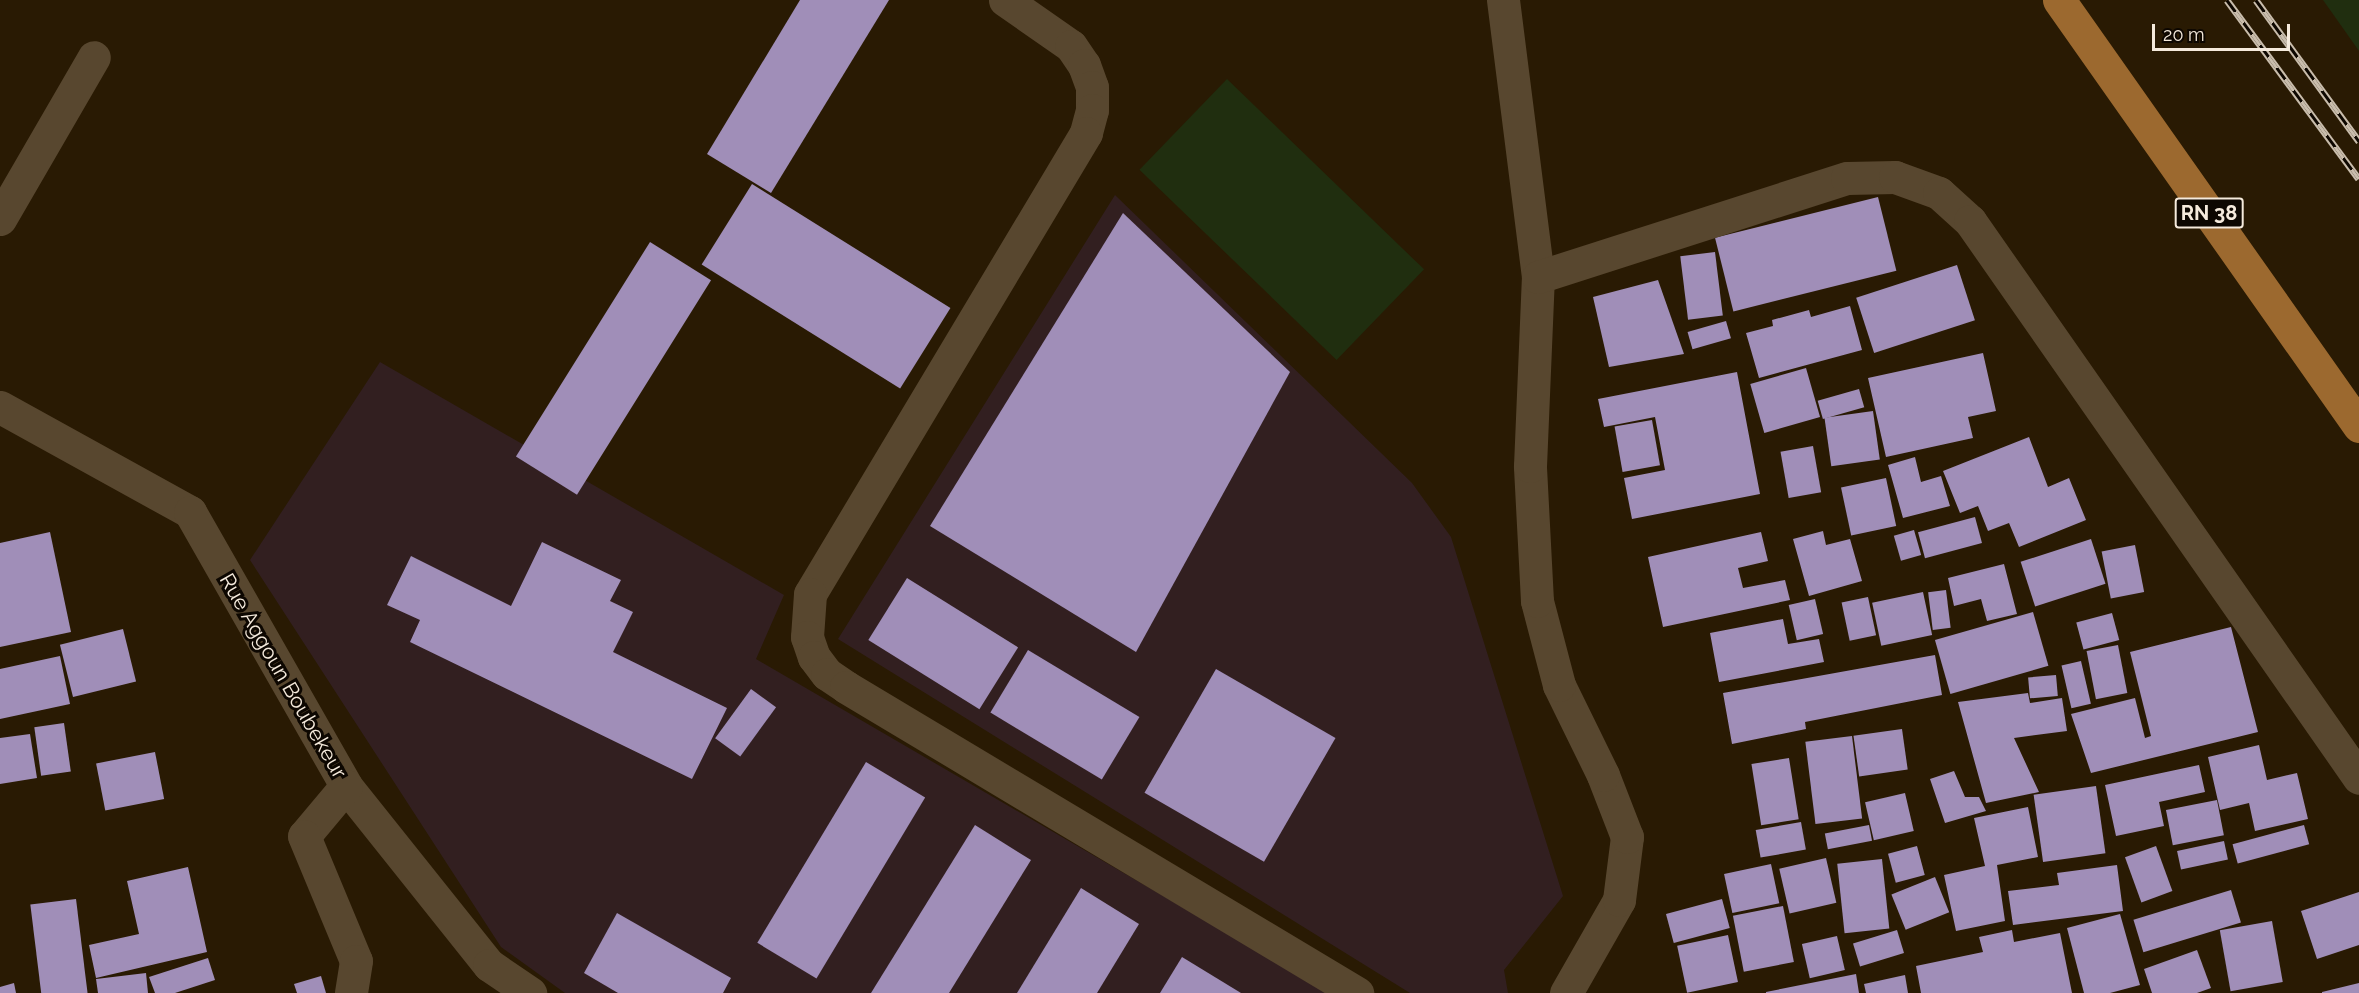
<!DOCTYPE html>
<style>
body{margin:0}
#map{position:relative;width:2359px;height:993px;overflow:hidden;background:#291a03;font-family:Raleway,sans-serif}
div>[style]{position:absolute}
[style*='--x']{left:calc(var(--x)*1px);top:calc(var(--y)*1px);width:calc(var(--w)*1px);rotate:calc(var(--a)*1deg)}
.education>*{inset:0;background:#321f20}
.green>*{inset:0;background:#202e0f;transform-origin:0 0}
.building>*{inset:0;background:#a08eb8;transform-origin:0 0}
.street>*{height:33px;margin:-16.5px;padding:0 16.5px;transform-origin:16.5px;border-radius:16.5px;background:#58472f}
.primary>*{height:33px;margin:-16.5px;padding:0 16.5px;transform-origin:16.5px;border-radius:16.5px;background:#9c692f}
.rail>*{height:7px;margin-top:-3.5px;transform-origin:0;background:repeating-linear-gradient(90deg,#0d0701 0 14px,#c9bdad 0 28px);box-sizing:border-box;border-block:2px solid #c9bdad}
span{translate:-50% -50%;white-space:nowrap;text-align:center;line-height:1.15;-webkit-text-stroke:6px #0d0701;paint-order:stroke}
.shield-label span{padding:2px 4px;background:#0d0701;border:2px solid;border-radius:4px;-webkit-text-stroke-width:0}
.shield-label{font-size:20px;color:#f5eadc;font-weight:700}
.street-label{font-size:21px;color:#f5eadc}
.scale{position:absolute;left:2152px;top:24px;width:138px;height:27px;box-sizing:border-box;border:3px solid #f5eadc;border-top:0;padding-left:8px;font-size:18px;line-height:21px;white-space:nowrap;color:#f5eadc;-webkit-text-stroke:4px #0d0701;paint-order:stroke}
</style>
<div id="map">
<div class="education">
<div style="clip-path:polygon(1115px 195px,1412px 483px,1451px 537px,1563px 896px,1504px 970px,1508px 993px,1410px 993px,838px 639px)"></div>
<div style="clip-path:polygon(380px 362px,784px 595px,756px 659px,1330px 993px,565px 993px,501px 947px,250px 560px)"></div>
</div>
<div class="green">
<div style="clip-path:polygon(2323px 0,2359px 0,2359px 51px)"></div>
<div style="left:1227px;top:79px;width:274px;height:126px;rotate:44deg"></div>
</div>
<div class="building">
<div style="clip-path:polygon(800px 0,889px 0,771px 193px,707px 154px)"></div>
<div style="left:752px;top:184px;width:234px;height:95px;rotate:32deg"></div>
<div style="left:1878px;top:197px;width:76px;height:168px;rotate:76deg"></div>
<div style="clip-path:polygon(1123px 213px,1290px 372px,1136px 652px,930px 526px)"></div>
<div style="left:650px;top:242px;width:72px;height:253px;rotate:32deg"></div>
<div style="left:1715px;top:252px;width:64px;height:35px;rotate:83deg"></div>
<div style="left:1957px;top:265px;width:58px;height:106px;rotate:72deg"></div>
<div style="clip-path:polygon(1658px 280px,1684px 354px,1609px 367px,1593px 297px)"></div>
<div style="clip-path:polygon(1850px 306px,1862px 350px,1759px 378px,1746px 333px,1773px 326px,1772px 320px,1809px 310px,1811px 317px)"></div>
<div style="left:1726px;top:321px;width:18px;height:40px;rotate:74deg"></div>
<div style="clip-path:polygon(1983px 353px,1996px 411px,1968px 417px,1973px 438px,1886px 457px,1868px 378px)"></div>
<div style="left:1806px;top:368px;width:51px;height:58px;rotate:74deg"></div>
<div style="clip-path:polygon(1737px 372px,1760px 494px,1632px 519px,1624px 478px,1665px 470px,1655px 417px,1604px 427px,1598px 399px)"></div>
<div style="left:1859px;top:389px;width:19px;height:43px;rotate:74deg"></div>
<div style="left:1873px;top:411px;width:49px;height:49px;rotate:82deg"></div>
<div style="left:1652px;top:420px;width:46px;height:38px;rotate:80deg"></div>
<div style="clip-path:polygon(2029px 437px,2048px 487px,2069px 478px,2086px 520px,2019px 547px,2009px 523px,1988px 531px,1978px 506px,1960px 513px,1943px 471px)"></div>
<div style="left:1813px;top:446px;width:47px;height:33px;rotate:80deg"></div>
<div style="clip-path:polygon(1915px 457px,1921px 482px,1941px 476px,1950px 506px,1903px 518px,1888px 465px)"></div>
<div style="left:1886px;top:478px;width:49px;height:46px;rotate:78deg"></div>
<div style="left:1975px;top:517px;width:27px;height:59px;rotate:75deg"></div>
<div style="left:1914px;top:530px;width:26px;height:21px;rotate:74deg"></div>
<div style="clip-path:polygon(1823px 531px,1826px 545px,1850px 539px,1862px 581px,1809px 596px,1793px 539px)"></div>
<div style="clip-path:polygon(50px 532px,71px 632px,0 647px,0 543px)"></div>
<div style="clip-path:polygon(1761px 532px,1768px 561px,1738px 568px,1743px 588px,1785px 580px,1790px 600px,1663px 627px,1648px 557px)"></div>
<div style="left:2091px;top:539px;width:47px;height:74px;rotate:72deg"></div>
<div style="clip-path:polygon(542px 542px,621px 580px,610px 601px,633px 612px,613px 652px,727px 708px,692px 779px,410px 642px,420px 620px,387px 605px,411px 556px,511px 606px)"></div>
<div style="left:2135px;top:545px;width:48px;height:34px;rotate:79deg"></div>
<div style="clip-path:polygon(2004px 564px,2017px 614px,1987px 621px,1981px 599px,1954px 606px,1948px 578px)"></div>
<div style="left:907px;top:578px;width:131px;height:73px;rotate:32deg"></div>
<div style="left:1946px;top:590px;width:38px;height:18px;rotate:83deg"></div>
<div style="left:1923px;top:592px;width:44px;height:52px;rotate:78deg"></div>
<div style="left:1868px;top:597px;width:39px;height:27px;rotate:78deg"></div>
<div style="left:1815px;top:599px;width:36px;height:27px;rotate:77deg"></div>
<div style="left:2033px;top:612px;width:56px;height:102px;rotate:74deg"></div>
<div style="left:2112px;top:613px;width:28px;height:37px;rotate:75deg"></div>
<div style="clip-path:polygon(1783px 619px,1788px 644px,1819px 639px,1824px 662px,1719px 682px,1710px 633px)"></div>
<div style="clip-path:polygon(2231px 627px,2258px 732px,2091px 773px,2071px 714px,2135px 698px,2145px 738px,2151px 736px,2130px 652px)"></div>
<div style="left:123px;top:629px;width:54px;height:65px;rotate:76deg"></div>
<div style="left:2118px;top:645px;width:49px;height:32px;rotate:79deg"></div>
<div style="left:1028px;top:650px;width:130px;height:73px;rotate:31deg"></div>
<div style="clip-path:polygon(1935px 655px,1942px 695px,1805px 722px,1806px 729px,1732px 744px,1723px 693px)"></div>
<div style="clip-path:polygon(60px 656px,70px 704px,0 719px,0 669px)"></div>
<div style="left:2081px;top:661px;width:44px;height:20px;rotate:77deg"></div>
<div style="left:1216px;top:669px;width:138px;height:143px;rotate:30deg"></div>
<div style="left:2056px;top:675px;width:21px;height:28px;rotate:85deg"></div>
<div style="left:751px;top:689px;width:31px;height:61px;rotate:36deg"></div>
<div style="clip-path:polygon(2028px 693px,2030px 703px,2062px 698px,2067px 731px,2014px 738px,2039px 792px,1986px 803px,1958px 702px)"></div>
<div style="left:64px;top:723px;width:49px;height:30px;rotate:82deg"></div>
<div style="left:1902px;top:729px;width:41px;height:49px;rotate:82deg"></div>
<div style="clip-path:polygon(30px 734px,37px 778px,0 784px,0 738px)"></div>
<div style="left:1852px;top:736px;width:83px;height:47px;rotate:83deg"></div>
<div style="clip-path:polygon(2259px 745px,2267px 780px,2297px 773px,2308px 819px,2255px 831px,2249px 803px,2220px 810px,2208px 757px)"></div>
<div style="left:155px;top:752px;width:48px;height:60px;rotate:79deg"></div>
<div style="left:1789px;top:758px;width:62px;height:38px;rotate:81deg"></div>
<div style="left:866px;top:762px;width:69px;height:211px;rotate:31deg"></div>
<div style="clip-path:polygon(2199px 765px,2205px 792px,2159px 802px,2164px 826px,2116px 836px,2105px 785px)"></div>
<div style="clip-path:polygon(1954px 771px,1965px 797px,1979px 797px,1986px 811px,1945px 823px,1930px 779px)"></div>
<div style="left:2096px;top:786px;width:68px;height:63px;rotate:82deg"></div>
<div style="left:1905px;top:793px;width:39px;height:41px;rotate:77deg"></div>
<div style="left:2217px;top:800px;width:36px;height:52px;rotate:79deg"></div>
<div style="clip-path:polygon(2028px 807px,2038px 857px,1997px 865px,2005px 921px,1956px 931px,1944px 875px,1985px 866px,1974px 818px)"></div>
<div style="left:1801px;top:822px;width:28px;height:46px;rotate:80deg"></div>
<div style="clip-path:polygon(975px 825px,1031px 860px,949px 993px,871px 993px)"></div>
<div style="left:1869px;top:825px;width:16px;height:45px;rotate:79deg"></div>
<div style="left:2304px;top:825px;width:20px;height:74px;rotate:75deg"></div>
<div style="left:2224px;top:841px;width:19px;height:48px;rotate:78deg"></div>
<div style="left:1917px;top:846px;width:30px;height:30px;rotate:75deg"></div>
<div style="left:2156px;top:846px;width:48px;height:33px;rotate:70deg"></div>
<div style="left:1826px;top:858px;width:46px;height:48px;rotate:77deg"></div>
<div style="left:1882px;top:859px;width:70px;height:45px;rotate:84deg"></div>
<div style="left:1771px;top:864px;width:40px;height:48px;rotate:78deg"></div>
<div style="clip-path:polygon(2117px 865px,2123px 911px,2013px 925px,2008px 891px,2059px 885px,2057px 873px)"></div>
<div style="clip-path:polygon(188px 867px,207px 952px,96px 978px,89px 945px,139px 934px,127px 881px)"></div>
<div style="left:1935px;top:877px;width:38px;height:47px;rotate:68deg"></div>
<div style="clip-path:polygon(1081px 888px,1139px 924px,1097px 993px,1017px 993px)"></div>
<div style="left:2231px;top:890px;width:34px;height:102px;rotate:73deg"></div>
<div style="clip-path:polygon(2359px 892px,2359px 945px,2317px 959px,2301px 911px)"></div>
<div style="left:76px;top:899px;width:95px;height:46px;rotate:83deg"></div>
<div style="left:1722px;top:899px;width:30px;height:58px;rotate:75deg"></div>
<div style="left:1783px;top:906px;width:57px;height:51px;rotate:79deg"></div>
<div style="clip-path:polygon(617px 913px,731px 978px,723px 993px,618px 993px,584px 973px)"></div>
<div style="clip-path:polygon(2120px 914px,2140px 985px,2110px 993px,2084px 993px,2067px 928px)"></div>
<div style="left:2272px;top:921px;width:62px;height:53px;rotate:80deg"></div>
<div style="left:1897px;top:930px;width:24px;height:46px;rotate:73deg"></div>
<div style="clip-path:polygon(2012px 930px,2014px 942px,2060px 933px,2072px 993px,1921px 993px,1916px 966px,1983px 952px,1979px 937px)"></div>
<div style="left:1728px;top:935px;width:48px;height:52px;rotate:78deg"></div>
<div style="left:1837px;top:936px;width:35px;height:36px;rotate:77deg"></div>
<div style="clip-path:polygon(2197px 950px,2211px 988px,2197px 993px,2152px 993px,2144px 969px)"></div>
<div style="clip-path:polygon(1182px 957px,1241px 993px,1160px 993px)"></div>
<div style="clip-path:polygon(208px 958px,215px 980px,175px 993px,155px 993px,149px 977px)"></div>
<div style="clip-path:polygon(146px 973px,148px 993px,98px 993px,96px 979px)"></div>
<div style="clip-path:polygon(1856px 974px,1859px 993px,1766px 993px,1766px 992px)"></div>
<div style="clip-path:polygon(1905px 975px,1908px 993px,1866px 993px,1864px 984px)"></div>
<div style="clip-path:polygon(321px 976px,326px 993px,297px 993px,294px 984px)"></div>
<div style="clip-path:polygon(14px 983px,16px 993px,0 993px,0 987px)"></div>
<div style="clip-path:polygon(2359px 983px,2359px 993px,2322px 993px,2322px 992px)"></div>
</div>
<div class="street">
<div style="--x:1005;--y:0;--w:80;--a:34.9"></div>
<div style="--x:1071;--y:46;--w:23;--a:56"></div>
<div style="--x:1084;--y:65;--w:23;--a:70"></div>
<div style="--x:1092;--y:87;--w:23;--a:90"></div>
<div style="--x:1092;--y:110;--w:24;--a:105"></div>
<div style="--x:1086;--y:133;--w:537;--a:120.91"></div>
<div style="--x:810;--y:594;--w:43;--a:94"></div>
<div style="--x:807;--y:637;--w:21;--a:71"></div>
<div style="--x:814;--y:657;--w:21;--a:53"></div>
<div style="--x:827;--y:674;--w:23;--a:34"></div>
<div style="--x:846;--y:687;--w:596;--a:30.91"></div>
<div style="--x:1503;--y:0;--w:279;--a:82.8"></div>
<div style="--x:0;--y:219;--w:187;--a:-59.9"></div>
<div style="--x:0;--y:407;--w:217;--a:28.9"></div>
<div style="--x:190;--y:512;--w:315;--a:60.3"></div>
<div style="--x:346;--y:786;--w:229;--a:51.4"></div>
<div style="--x:489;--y:965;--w:50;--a:34.3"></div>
<div style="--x:346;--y:786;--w:65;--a:130"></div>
<div style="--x:304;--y:836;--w:135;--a:67.4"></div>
<div style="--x:356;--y:961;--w:32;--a:99"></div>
<div style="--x:1566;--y:993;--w:107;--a:-60.3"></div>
<div style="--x:1619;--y:900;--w:64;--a:-82.8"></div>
<div style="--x:1627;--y:837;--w:66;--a:-111.2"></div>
<div style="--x:1603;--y:775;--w:100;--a:-116.1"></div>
<div style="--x:1559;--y:685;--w:87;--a:-104.7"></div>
<div style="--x:1537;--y:601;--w:135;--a:-93"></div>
<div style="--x:1530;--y:466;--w:189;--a:-87.6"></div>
<div style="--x:1538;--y:277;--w:324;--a:-17.8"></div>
<div style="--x:1847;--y:178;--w:48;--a:-1.2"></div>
<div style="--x:1895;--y:177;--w:47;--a:20"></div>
<div style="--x:1939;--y:193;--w:42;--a:42.1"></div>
<div style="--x:1970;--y:221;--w:679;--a:55.07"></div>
</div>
<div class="primary">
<div style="--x:2059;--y:0;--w:521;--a:54.85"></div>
</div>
<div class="rail">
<div style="--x:2227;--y:0;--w:222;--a:53.6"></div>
<div style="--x:2256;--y:0;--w:175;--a:53.9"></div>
</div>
<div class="shield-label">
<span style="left:2209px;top:213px">RN 38</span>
</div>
<div class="street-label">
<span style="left:283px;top:676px;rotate:60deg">Rue Aggoun Boubekeur</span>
</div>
<div class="scale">20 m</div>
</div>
